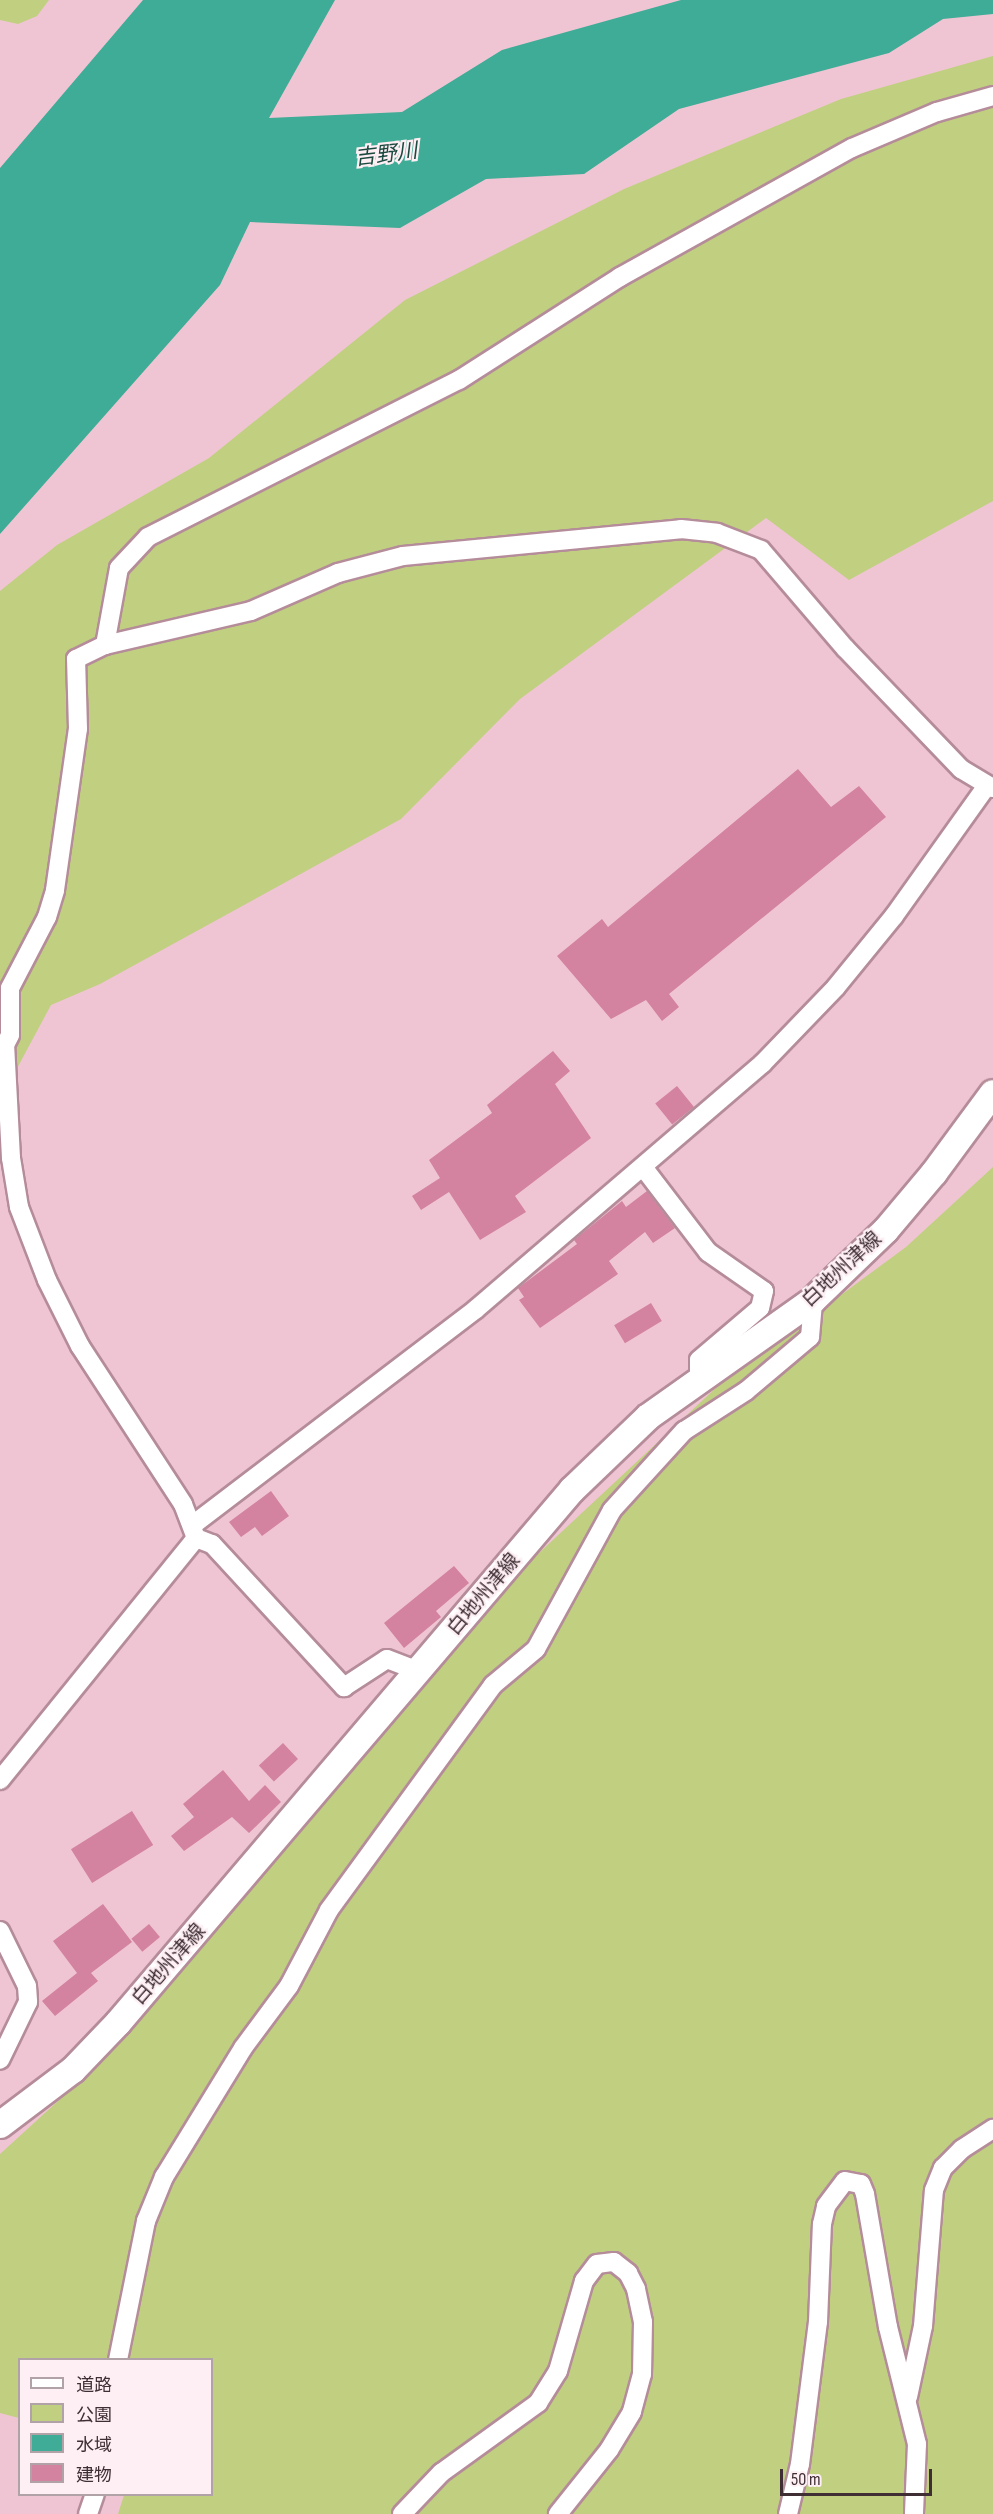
<!DOCTYPE html>
<meta charset="utf-8">
<style>
body{margin:0}
#map{position:relative;width:993px;height:2514px;overflow:hidden;background:#f0c5d3;font-family:"Sofia Sans Condensed","Noto Sans JP",sans-serif}
div>[style]{position:absolute}
[style*='--x']{left:calc(var(--x)*1px);top:calc(var(--y)*1px);width:calc(var(--w)*1px);rotate:calc(var(--a)*1deg)}
.green>*{inset:0;background:#c0cf80}
.water>*{inset:0;background:#3eac96}
.building>*{inset:0;background:#d3829f;transform-origin:0 0}
.roads{filter:drop-shadow(2px 0 #b58c99) drop-shadow(-2px 0 #b58c99) drop-shadow(0 2px #b58c99) drop-shadow(0 -2px #b58c99)}
.street>*{height:18px;margin:-9px;padding:0 9px;transform-origin:9px;border-radius:9px;background:#fff}
.secondary>*{height:26px;margin:-13px;padding:0 13px;transform-origin:13px;border-radius:13px;background:#fff}
span{translate:-50% -50%;white-space:nowrap;text-align:center;line-height:1.15;-webkit-text-stroke:4.5px #fdeff3;paint-order:stroke}
.street-label{font-size:20px;color:#3f2e34}
.water-label{font-size:21px;color:#1a4940;font-style:italic}
.legend{position:absolute;left:18px;top:2358px;width:195px;height:138px;box-sizing:border-box;background:#fdeff3;border:2px solid #b1a2a7;margin:0;padding:8px 10px;list-style:none;font-size:18px;color:#3f2e34}
.legend li{display:flex;align-items:center;gap:12px;height:30px}
.legend b{width:30px;border:2px solid #b1a2a7}
.scale{position:absolute;left:780px;top:2469px;width:152px;height:27px;box-sizing:border-box;border:3px solid #3f2e34;border-top:0;padding-left:8px;font-size:18px;line-height:21px;white-space:nowrap;color:#3f2e34;-webkit-text-stroke:4px #fdeff3;paint-order:stroke}
</style>
<div id="map">
<div class="green">
<div style="clip-path:polygon(0 0,49px 0,37px 16px,18px 24px,0 20px)"></div>
<div style="clip-path:polygon(993px 56px,993px 501px,849px 580px,766px 518px,520px 699px,401px 819px,100px 984px,51px 1005px,0 1100px,0 591px,57px 545px,209px 458px,405px 300px,624px 189px,841px 99px)"></div>
<div style="clip-path:polygon(993px 1167px,993px 2514px,118px 2514px,124px 2495px,212px 2494px,212px 2360px,20px 2360px,19px 2418px,0 2413px,0 2154px,92px 2070px,525px 1566px,719px 1385px,906px 1247px)"></div>
</div>
<div class="water">
<div style="clip-path:polygon(143px 0,335px 0,269px 118px,402px 112px,502px 50px,681px 0,993px 0,993px 14px,943px 19px,889px 53px,679px 109px,584px 174px,486px 179px,400px 228px,250px 222px,220px 285px,0 534px,0 168px)"></div>
</div>
<div class="building">
<div style="clip-path:polygon(798px 769px,831px 807px,859px 786px,886px 817px,669px 994px,679px 1007px,662px 1021px,646px 1000px,611px 1019px,557px 956px,602px 919px,608px 927px)"></div>
<div style="clip-path:polygon(553px 1051px,570px 1071px,555px 1084px,591px 1138px,515px 1196px,526px 1212px,480px 1240px,449px 1192px,421px 1210px,412px 1196px,440px 1178px,429px 1160px,492px 1113px,487px 1105px)"></div>
<div style="left:677px;top:1086px;width:27px;height:28px;rotate:51deg"></div>
<div style="clip-path:polygon(647px 1191px,675px 1228px,653px 1243px,645px 1232px,609px 1261px,618px 1274px,540px 1328px,519px 1300px,524px 1297px,518px 1288px,577px 1244px,574px 1240px,622px 1201px,626px 1207px)"></div>
<div style="left:651px;top:1303px;width:21px;height:43px;rotate:59deg"></div>
<div style="clip-path:polygon(271px 1491px,289px 1516px,262px 1536px,255px 1527px,241px 1537px,229px 1522px)"></div>
<div style="clip-path:polygon(454px 1566px,469px 1583px,436px 1611px,441px 1617px,404px 1648px,384px 1623px)"></div>
<div style="left:283px;top:1743px;width:22px;height:33px;rotate:47deg"></div>
<div style="clip-path:polygon(223px 1770px,249px 1801px,265px 1785px,281px 1802px,249px 1833px,232px 1817px,184px 1851px,171px 1836px,194px 1817px,183px 1804px)"></div>
<div style="left:132px;top:1811px;width:40px;height:72px;rotate:58deg"></div>
<div style="clip-path:polygon(103px 1904px,132px 1942px,91px 1973px,98px 1981px,55px 2016px,42px 2001px,77px 1973px,53px 1941px)"></div>
<div style="left:149px;top:1924px;width:17px;height:23px;rotate:50deg"></div>
</div>
<div class="roads">
<div class="street">
<div style="--x:105;--y:645;--w:78;--a:-79.7"></div>
<div style="--x:119;--y:568;--w:42;--a:-46.9"></div>
<div style="--x:148;--y:537;--w:348;--a:-26.8"></div>
<div style="--x:459;--y:380;--w:191;--a:-32.6"></div>
<div style="--x:620;--y:277;--w:265;--a:-29.1"></div>
<div style="--x:852;--y:148;--w:92;--a:-23"></div>
<div style="--x:937;--y:112;--w:58;--a:-15.9"></div>
<div style="--x:643;--y:1167;--w:107;--a:52.6"></div>
<div style="--x:708;--y:1252;--w:68;--a:34.9"></div>
<div style="--x:764;--y:1291;--w:17;--a:103"></div>
<div style="--x:760;--y:1308;--w:80;--a:139.6"></div>
<div style="--x:699;--y:1360;--w:19;--a:90"></div>
<div style="--x:194;--y:1524;--w:355;--a:-37.3"></div>
<div style="--x:476;--y:1309;--w:377;--a:-40.6"></div>
<div style="--x:762;--y:1064;--w:107;--a:-46.1"></div>
<div style="--x:836;--y:987;--w:92;--a:-50.8"></div>
<div style="--x:894;--y:916;--w:158;--a:-54.5"></div>
<div style="--x:196;--y:1538;--w:36;--a:-111"></div>
<div style="--x:183;--y:1504;--w:189;--a:-123.1"></div>
<div style="--x:80;--y:1346;--w:74;--a:-116.6"></div>
<div style="--x:47;--y:1280;--w:78;--a:-111"></div>
<div style="--x:19;--y:1207;--w:50;--a:-99.3"></div>
<div style="--x:11;--y:1158;--w:113;--a:-93"></div>
<div style="--x:5;--y:1045;--w:11;--a:-63"></div>
<div style="--x:10;--y:1035;--w:47;--a:-90"></div>
<div style="--x:10;--y:988;--w:80;--a:-62.5"></div>
<div style="--x:47;--y:917;--w:28;--a:-73"></div>
<div style="--x:55;--y:890;--w:163;--a:-81.9"></div>
<div style="--x:78;--y:729;--w:70;--a:-91.6"></div>
<div style="--x:76;--y:659;--w:32;--a:-26"></div>
<div style="--x:105;--y:645;--w:150;--a:-13.1"></div>
<div style="--x:251;--y:611;--w:95;--a:-23.6"></div>
<div style="--x:338;--y:573;--w:67;--a:-14.7"></div>
<div style="--x:403;--y:556;--w:279;--a:-5.5"></div>
<div style="--x:681;--y:529;--w:36;--a:6"></div>
<div style="--x:717;--y:533;--w:47;--a:21.1"></div>
<div style="--x:761;--y:550;--w:129;--a:49.4"></div>
<div style="--x:845;--y:648;--w:168;--a:46.2"></div>
<div style="--x:961;--y:769;--w:37;--a:31"></div>
<div style="--x:196;--y:1538;--w:17;--a:21"></div>
<div style="--x:212;--y:1544;--w:195;--a:47.3"></div>
<div style="--x:344;--y:1687;--w:51;--a:-33.1"></div>
<div style="--x:387;--y:1659;--w:34;--a:21"></div>
<div style="--x:0;--y:1780;--w:311;--a:-51"></div>
<div style="--x:0;--y:1931;--w:61;--a:63.9"></div>
<div style="--x:27;--y:1986;--w:16;--a:86"></div>
<div style="--x:28;--y:2002;--w:64;--a:115.8"></div>
<div style="--x:118;--y:2360;--w:142;--a:-78.6"></div>
<div style="--x:146;--y:2221;--w:48;--a:-67.8"></div>
<div style="--x:164;--y:2177;--w:151;--a:-58.5"></div>
<div style="--x:243;--y:2048;--w:77;--a:-53.4"></div>
<div style="--x:289;--y:1986;--w:86;--a:-62.2"></div>
<div style="--x:329;--y:1910;--w:278;--a:-53.9"></div>
<div style="--x:493;--y:1685;--w:56;--a:-39.9"></div>
<div style="--x:536;--y:1649;--w:158;--a:-61.3"></div>
<div style="--x:612;--y:1510;--w:107;--a:-47.7"></div>
<div style="--x:684;--y:1431;--w:74;--a:-32.8"></div>
<div style="--x:746;--y:1391;--w:84;--a:-40.2"></div>
<div style="--x:810;--y:1337;--w:37;--a:-85"></div>
<div style="--x:908;--y:2397;--w:73;--a:-78.1"></div>
<div style="--x:923;--y:2326;--w:136;--a:-85.4"></div>
<div style="--x:934;--y:2190;--w:24;--a:-68"></div>
<div style="--x:943;--y:2168;--w:27;--a:-45"></div>
<div style="--x:962;--y:2149;--w:37;--a:-33"></div>
<div style="--x:88;--y:2514;--w:21;--a:-71"></div>
<div style="--x:402;--y:2514;--w:57;--a:-46.4"></div>
<div style="--x:441;--y:2473;--w:120;--a:-35.8"></div>
<div style="--x:538;--y:2403;--w:38;--a:-58"></div>
<div style="--x:558;--y:2371;--w:94;--a:-73.9"></div>
<div style="--x:584;--y:2281;--w:21;--a:-53"></div>
<div style="--x:597;--y:2264;--w:17;--a:-7"></div>
<div style="--x:614;--y:2262;--w:18;--a:38"></div>
<div style="--x:628;--y:2273;--w:18;--a:63"></div>
<div style="--x:636;--y:2289;--w:34;--a:78"></div>
<div style="--x:643;--y:2322;--w:52;--a:91.1"></div>
<div style="--x:642;--y:2374;--w:39;--a:105"></div>
<div style="--x:632;--y:2412;--w:44;--a:121.2"></div>
<div style="--x:609;--y:2450;--w:82;--a:128.6"></div>
<div style="--x:788;--y:2514;--w:51;--a:-76.5"></div>
<div style="--x:800;--y:2464;--w:143;--a:-82.8"></div>
<div style="--x:818;--y:2322;--w:98;--a:-87.7"></div>
<div style="--x:822;--y:2224;--w:18;--a:-77"></div>
<div style="--x:826;--y:2206;--w:31;--a:-53"></div>
<div style="--x:845;--y:2181;--w:16;--a:11"></div>
<div style="--x:861;--y:2184;--w:11;--a:68"></div>
<div style="--x:865;--y:2194;--w:135;--a:80.2"></div>
<div style="--x:888;--y:2327;--w:121;--a:76.1"></div>
<div style="--x:917;--y:2444;--w:70;--a:92.5"></div>
</div>
<div class="secondary">
<div style="--x:0;--y:2125;--w:91;--a:-37"></div>
<div style="--x:73;--y:2070;--w:65;--a:-46.2"></div>
<div style="--x:118;--y:2023;--w:700;--a:-49.58"></div>
<div style="--x:572;--y:1490;--w:105;--a:-43.8"></div>
<div style="--x:648;--y:1417;--w:202;--a:-35.3"></div>
<div style="--x:813;--y:1300;--w:101;--a:-43.8"></div>
<div style="--x:886;--y:1230;--w:75;--a:-49.9"></div>
<div style="--x:934;--y:1173;--w:99;--a:-53.6"></div>
</div>
</div>
<div class="street-label">
<span style="left:842px;top:1270px;rotate:-43deg">白地州津線</span>
<span style="left:484px;top:1595px;rotate:-50deg">白地州津線</span>
<span style="left:169px;top:1965px;rotate:-49deg">白地州津線</span>
</div>
<div class="water-label">
<span style="left:386px;top:155px;rotate:-7deg">吉野川</span>
</div>
<ul class="legend">
<li><b style="height:8px;background:#fff"></b>道路</li>
<li><b style="height:16px;background:#c0cf80"></b>公園</li>
<li><b style="height:16px;background:#3eac96"></b>水域</li>
<li><b style="height:16px;background:#d3829f"></b>建物</li>
</ul>
<div class="scale">50 m</div>
</div>
